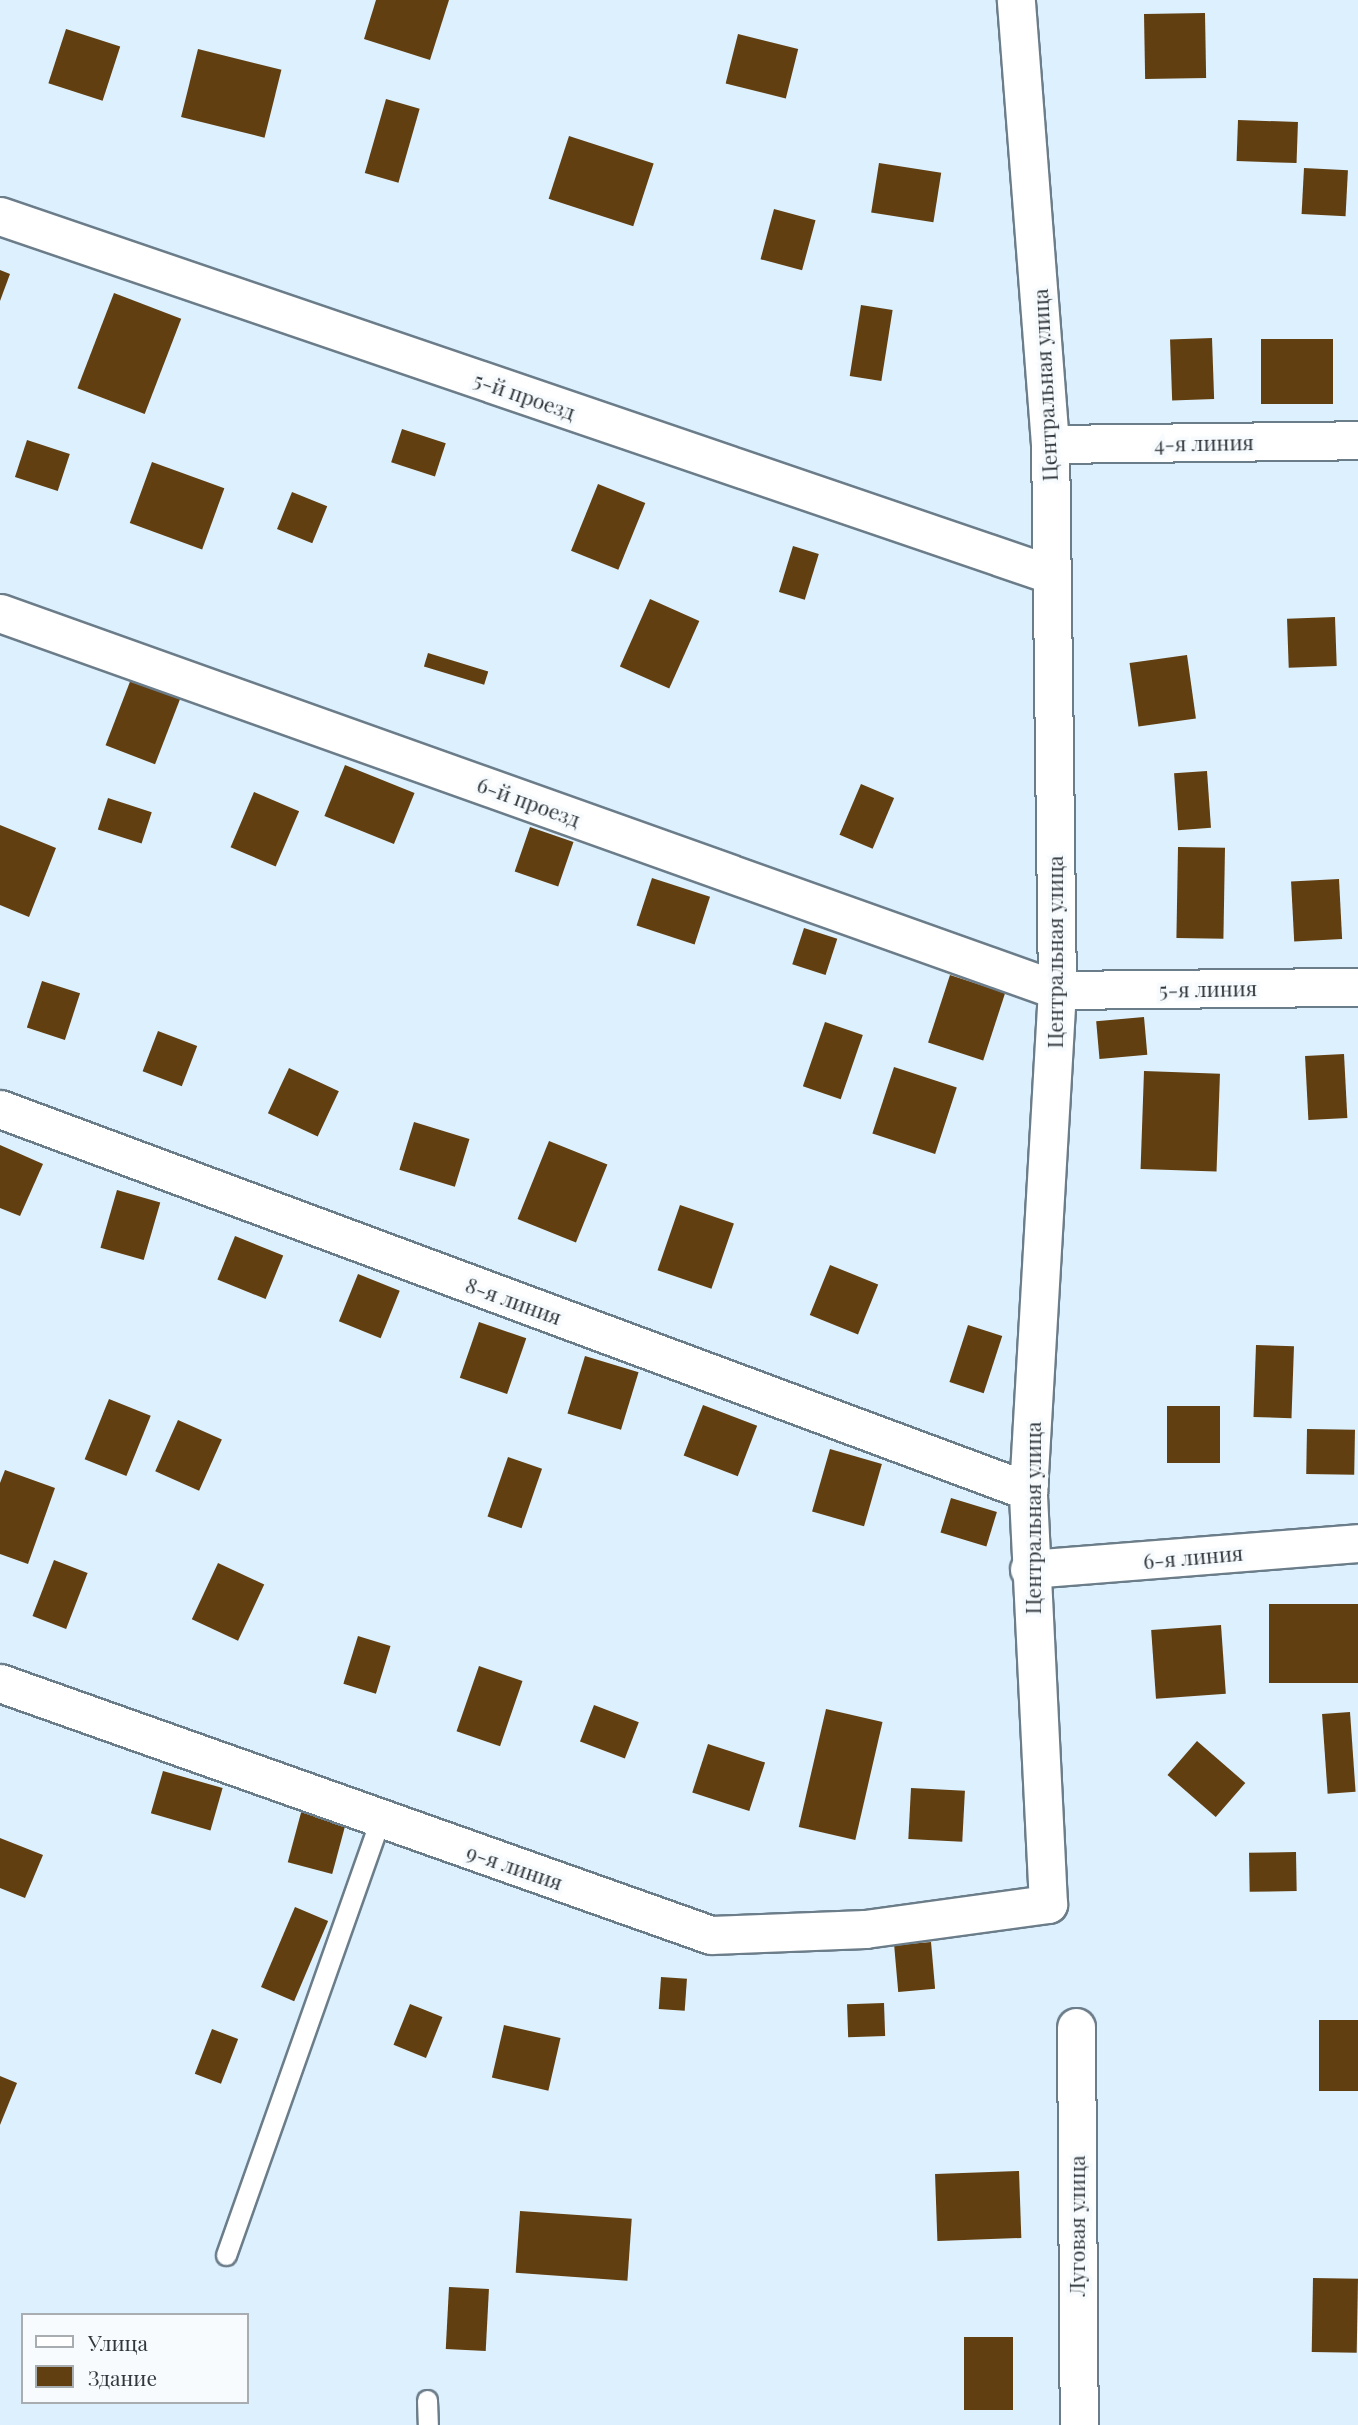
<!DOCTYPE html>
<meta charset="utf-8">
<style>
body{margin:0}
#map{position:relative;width:1358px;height:2425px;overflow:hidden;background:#ddf0fe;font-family:"Playfair Display",serif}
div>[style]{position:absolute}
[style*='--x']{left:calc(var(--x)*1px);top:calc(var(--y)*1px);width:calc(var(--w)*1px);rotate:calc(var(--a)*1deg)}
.building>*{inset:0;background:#613f11;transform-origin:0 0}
.roads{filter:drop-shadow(2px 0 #6c7d8a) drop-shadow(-2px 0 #6c7d8a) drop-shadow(0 2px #6c7d8a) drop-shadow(0 -2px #6c7d8a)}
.service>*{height:19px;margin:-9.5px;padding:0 9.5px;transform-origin:9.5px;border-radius:9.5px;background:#fff}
.minor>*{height:37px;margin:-18.5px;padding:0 18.5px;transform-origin:18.5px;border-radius:18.5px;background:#fff}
span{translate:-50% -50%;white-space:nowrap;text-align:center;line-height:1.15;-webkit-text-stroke:7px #f7fbfd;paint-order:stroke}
.street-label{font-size:21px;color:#30373d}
.legend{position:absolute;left:21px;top:2313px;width:228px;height:91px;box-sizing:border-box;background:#f7fbfd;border:2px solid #a7adb0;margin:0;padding:9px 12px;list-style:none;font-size:21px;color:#30373d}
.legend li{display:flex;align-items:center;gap:14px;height:35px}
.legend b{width:35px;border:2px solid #a7adb0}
</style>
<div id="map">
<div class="building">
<div style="clip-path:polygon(376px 0,449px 0,430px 60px,364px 39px)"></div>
<div style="left:1205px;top:13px;width:65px;height:61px;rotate:89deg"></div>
<div style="left:66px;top:29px;width:57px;height:57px;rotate:18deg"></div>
<div style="left:738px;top:34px;width:62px;height:51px;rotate:14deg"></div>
<div style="left:198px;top:49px;width:86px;height:70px;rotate:14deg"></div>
<div style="left:386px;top:99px;width:35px;height:77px;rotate:16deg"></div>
<div style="left:1238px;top:120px;width:60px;height:41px;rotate:2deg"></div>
<div style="left:569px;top:136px;width:89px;height:66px;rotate:18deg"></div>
<div style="left:879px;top:163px;width:63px;height:50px;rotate:9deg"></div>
<div style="left:1304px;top:168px;width:44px;height:46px;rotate:3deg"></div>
<div style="left:774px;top:209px;width:43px;height:52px;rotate:15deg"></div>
<div style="clip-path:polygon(0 270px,10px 274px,0 301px)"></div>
<div style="left:114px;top:293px;width:72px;height:102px;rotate:21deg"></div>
<div style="left:861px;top:305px;width:32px;height:72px;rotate:9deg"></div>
<div style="left:1212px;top:338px;width:61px;height:42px;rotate:88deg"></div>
<div style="left:1261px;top:339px;width:72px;height:65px"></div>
<div style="left:402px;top:429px;width:46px;height:35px;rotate:18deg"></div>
<div style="left:27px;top:440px;width:45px;height:39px;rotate:18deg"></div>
<div style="left:152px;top:462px;width:77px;height:65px;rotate:20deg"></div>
<div style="left:598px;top:484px;width:51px;height:72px;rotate:22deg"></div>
<div style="left:292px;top:492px;width:38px;height:40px;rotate:22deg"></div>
<div style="left:793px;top:546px;width:27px;height:48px;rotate:17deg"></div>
<div style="left:650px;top:599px;width:54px;height:74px;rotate:24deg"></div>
<div style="left:1335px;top:617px;width:49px;height:48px;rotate:88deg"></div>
<div style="left:428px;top:653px;width:63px;height:14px;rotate:17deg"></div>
<div style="left:1187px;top:655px;width:64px;height:58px;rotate:82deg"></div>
<div style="left:131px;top:679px;width:53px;height:71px;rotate:21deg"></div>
<div style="left:345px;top:765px;width:75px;height:55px;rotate:22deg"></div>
<div style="left:1207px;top:771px;width:57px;height:33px;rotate:86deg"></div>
<div style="left:861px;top:784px;width:36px;height:55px;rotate:23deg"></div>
<div style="left:254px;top:792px;width:49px;height:60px;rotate:23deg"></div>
<div style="left:108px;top:798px;width:46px;height:33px;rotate:18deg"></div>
<div style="clip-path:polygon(0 825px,56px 848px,29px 917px,0 905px)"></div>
<div style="left:530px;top:827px;width:46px;height:47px;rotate:19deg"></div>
<div style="left:1178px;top:847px;width:47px;height:91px;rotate:1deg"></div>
<div style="left:652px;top:878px;width:61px;height:50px;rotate:18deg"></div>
<div style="left:1339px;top:879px;width:60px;height:48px;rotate:87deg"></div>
<div style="left:804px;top:928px;width:35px;height:38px;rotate:18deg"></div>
<div style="left:950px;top:975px;width:58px;height:71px;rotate:18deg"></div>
<div style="left:42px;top:981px;width:40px;height:49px;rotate:18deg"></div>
<div style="left:1144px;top:1017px;width:38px;height:48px;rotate:85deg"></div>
<div style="left:825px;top:1022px;width:40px;height:68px;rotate:19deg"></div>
<div style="left:158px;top:1031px;width:42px;height:43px;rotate:21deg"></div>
<div style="left:1344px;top:1054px;width:64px;height:39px;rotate:87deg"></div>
<div style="left:894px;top:1067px;width:66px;height:70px;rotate:18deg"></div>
<div style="left:289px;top:1068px;width:55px;height:50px;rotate:25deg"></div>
<div style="left:1144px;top:1071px;width:76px;height:98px;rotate:2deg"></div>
<div style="left:414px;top:1122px;width:58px;height:50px;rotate:17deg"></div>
<div style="left:549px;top:1141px;width:63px;height:84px;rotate:22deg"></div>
<div style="clip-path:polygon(0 1145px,43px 1164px,20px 1216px,0 1208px)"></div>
<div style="left:117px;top:1190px;width:45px;height:60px;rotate:16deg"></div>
<div style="left:680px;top:1205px;width:57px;height:69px;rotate:19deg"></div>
<div style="left:235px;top:1236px;width:52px;height:47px;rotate:22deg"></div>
<div style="left:830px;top:1265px;width:52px;height:54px;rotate:22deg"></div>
<div style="left:358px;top:1274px;width:45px;height:51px;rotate:22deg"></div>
<div style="left:479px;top:1322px;width:50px;height:59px;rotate:19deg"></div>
<div style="left:968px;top:1325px;width:36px;height:60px;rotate:18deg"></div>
<div style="left:1256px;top:1345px;width:38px;height:72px;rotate:2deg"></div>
<div style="left:585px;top:1356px;width:56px;height:60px;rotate:17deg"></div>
<div style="left:109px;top:1399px;width:45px;height:65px;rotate:22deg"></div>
<div style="left:703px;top:1405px;width:58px;height:54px;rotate:21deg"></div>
<div style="left:1167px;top:1406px;width:53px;height:57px"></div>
<div style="left:178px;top:1420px;width:48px;height:56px;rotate:24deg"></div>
<div style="left:1307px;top:1429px;width:48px;height:45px;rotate:1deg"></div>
<div style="left:830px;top:1449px;width:54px;height:65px;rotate:16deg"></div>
<div style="left:508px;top:1457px;width:36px;height:63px;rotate:19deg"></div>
<div style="clip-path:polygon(5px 1470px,55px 1488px,28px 1564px,0 1554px,0 1483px)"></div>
<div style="left:951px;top:1498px;width:48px;height:36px;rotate:17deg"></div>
<div style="left:54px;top:1560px;width:36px;height:60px;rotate:21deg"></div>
<div style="left:218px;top:1563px;width:51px;height:62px;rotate:25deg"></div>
<div style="left:1358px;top:1604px;width:79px;height:89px;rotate:90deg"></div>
<div style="left:1221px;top:1625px;width:69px;height:70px;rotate:86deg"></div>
<div style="left:358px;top:1636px;width:34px;height:50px;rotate:17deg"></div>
<div style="left:479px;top:1666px;width:46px;height:69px;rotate:19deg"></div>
<div style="left:594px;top:1705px;width:48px;height:39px;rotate:21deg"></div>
<div style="left:826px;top:1709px;width:58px;height:121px;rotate:13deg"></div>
<div style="left:1350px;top:1712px;width:80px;height:28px;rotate:86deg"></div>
<div style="left:1197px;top:1741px;width:64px;height:45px;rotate:41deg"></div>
<div style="left:708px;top:1744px;width:60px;height:51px;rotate:18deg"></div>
<div style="left:163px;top:1771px;width:62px;height:44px;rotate:16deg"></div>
<div style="left:911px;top:1788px;width:54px;height:51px;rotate:3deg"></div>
<div style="left:302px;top:1809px;width:46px;height:55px;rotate:15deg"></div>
<div style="clip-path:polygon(0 1838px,43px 1855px,25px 1898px,0 1888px)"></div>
<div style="left:1296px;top:1852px;width:39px;height:47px;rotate:89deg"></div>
<div style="left:295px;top:1907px;width:36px;height:87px;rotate:23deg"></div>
<div style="left:931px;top:1942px;width:47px;height:37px;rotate:85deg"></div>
<div style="left:661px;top:1977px;width:26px;height:32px;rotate:4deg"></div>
<div style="left:884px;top:2003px;width:33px;height:37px;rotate:88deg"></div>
<div style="left:410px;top:2004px;width:35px;height:44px;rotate:22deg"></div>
<div style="left:1319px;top:2020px;width:39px;height:71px"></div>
<div style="left:504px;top:2025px;width:58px;height:54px;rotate:13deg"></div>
<div style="left:212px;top:2029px;width:28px;height:48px;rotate:21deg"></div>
<div style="clip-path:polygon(0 2076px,17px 2083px,0 2125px)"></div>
<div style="left:1019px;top:2171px;width:67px;height:84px;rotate:88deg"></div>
<div style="left:520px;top:2211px;width:112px;height:62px;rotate:4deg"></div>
<div style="left:1313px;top:2278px;width:45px;height:74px;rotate:1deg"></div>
<div style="left:449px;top:2287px;width:40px;height:62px;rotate:3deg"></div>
<div style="left:964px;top:2337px;width:49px;height:73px"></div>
</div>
<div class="roads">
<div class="service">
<div style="--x:226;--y:2255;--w:464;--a:-70.5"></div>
<div style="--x:427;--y:2400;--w:25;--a:88"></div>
</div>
<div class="minor">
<div style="--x:0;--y:216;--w:1109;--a:18.83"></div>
<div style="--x:1050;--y:444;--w:308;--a:-0.7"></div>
<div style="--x:0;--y:613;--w:1122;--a:19.63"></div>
<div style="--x:1057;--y:990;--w:301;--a:-0.6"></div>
<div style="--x:0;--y:1109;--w:1097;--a:20.38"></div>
<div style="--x:1029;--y:1569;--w:330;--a:-4.5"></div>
<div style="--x:0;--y:1683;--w:754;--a:19.52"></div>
<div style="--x:711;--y:1935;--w:154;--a:-2.2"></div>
<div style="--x:865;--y:1929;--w:185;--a:-7.8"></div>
<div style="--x:1048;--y:1904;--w:413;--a:-92.8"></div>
<div style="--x:1028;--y:1491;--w:502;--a:-86.69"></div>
<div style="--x:1057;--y:990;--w:546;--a:-90.73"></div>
<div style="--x:1050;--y:444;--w:445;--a:-94.4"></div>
<div style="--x:1076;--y:2027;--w:398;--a:89.6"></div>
</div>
</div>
<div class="street-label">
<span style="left:1044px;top:385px;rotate:-93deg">Центральная улица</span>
<span style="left:525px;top:395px;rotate:19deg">5-й проезд</span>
<span style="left:1204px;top:442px;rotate:-1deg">4-я линия</span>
<span style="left:529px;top:801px;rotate:20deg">6-й проезд</span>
<span style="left:1054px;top:952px;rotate:-90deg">Центральная улица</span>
<span style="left:1208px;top:988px;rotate:-1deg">5-я линия</span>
<span style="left:514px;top:1300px;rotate:20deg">8-я линия</span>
<span style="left:1032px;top:1518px;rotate:-90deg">Центральная улица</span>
<span style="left:1193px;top:1556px;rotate:-5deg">6-я линия</span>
<span style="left:515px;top:1866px;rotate:19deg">9-я линия</span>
<span style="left:1076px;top:2226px;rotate:-90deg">Луговая улица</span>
</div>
<ul class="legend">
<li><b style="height:9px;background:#fff"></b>Улица</li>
<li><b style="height:19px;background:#613f11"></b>Здание</li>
</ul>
</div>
